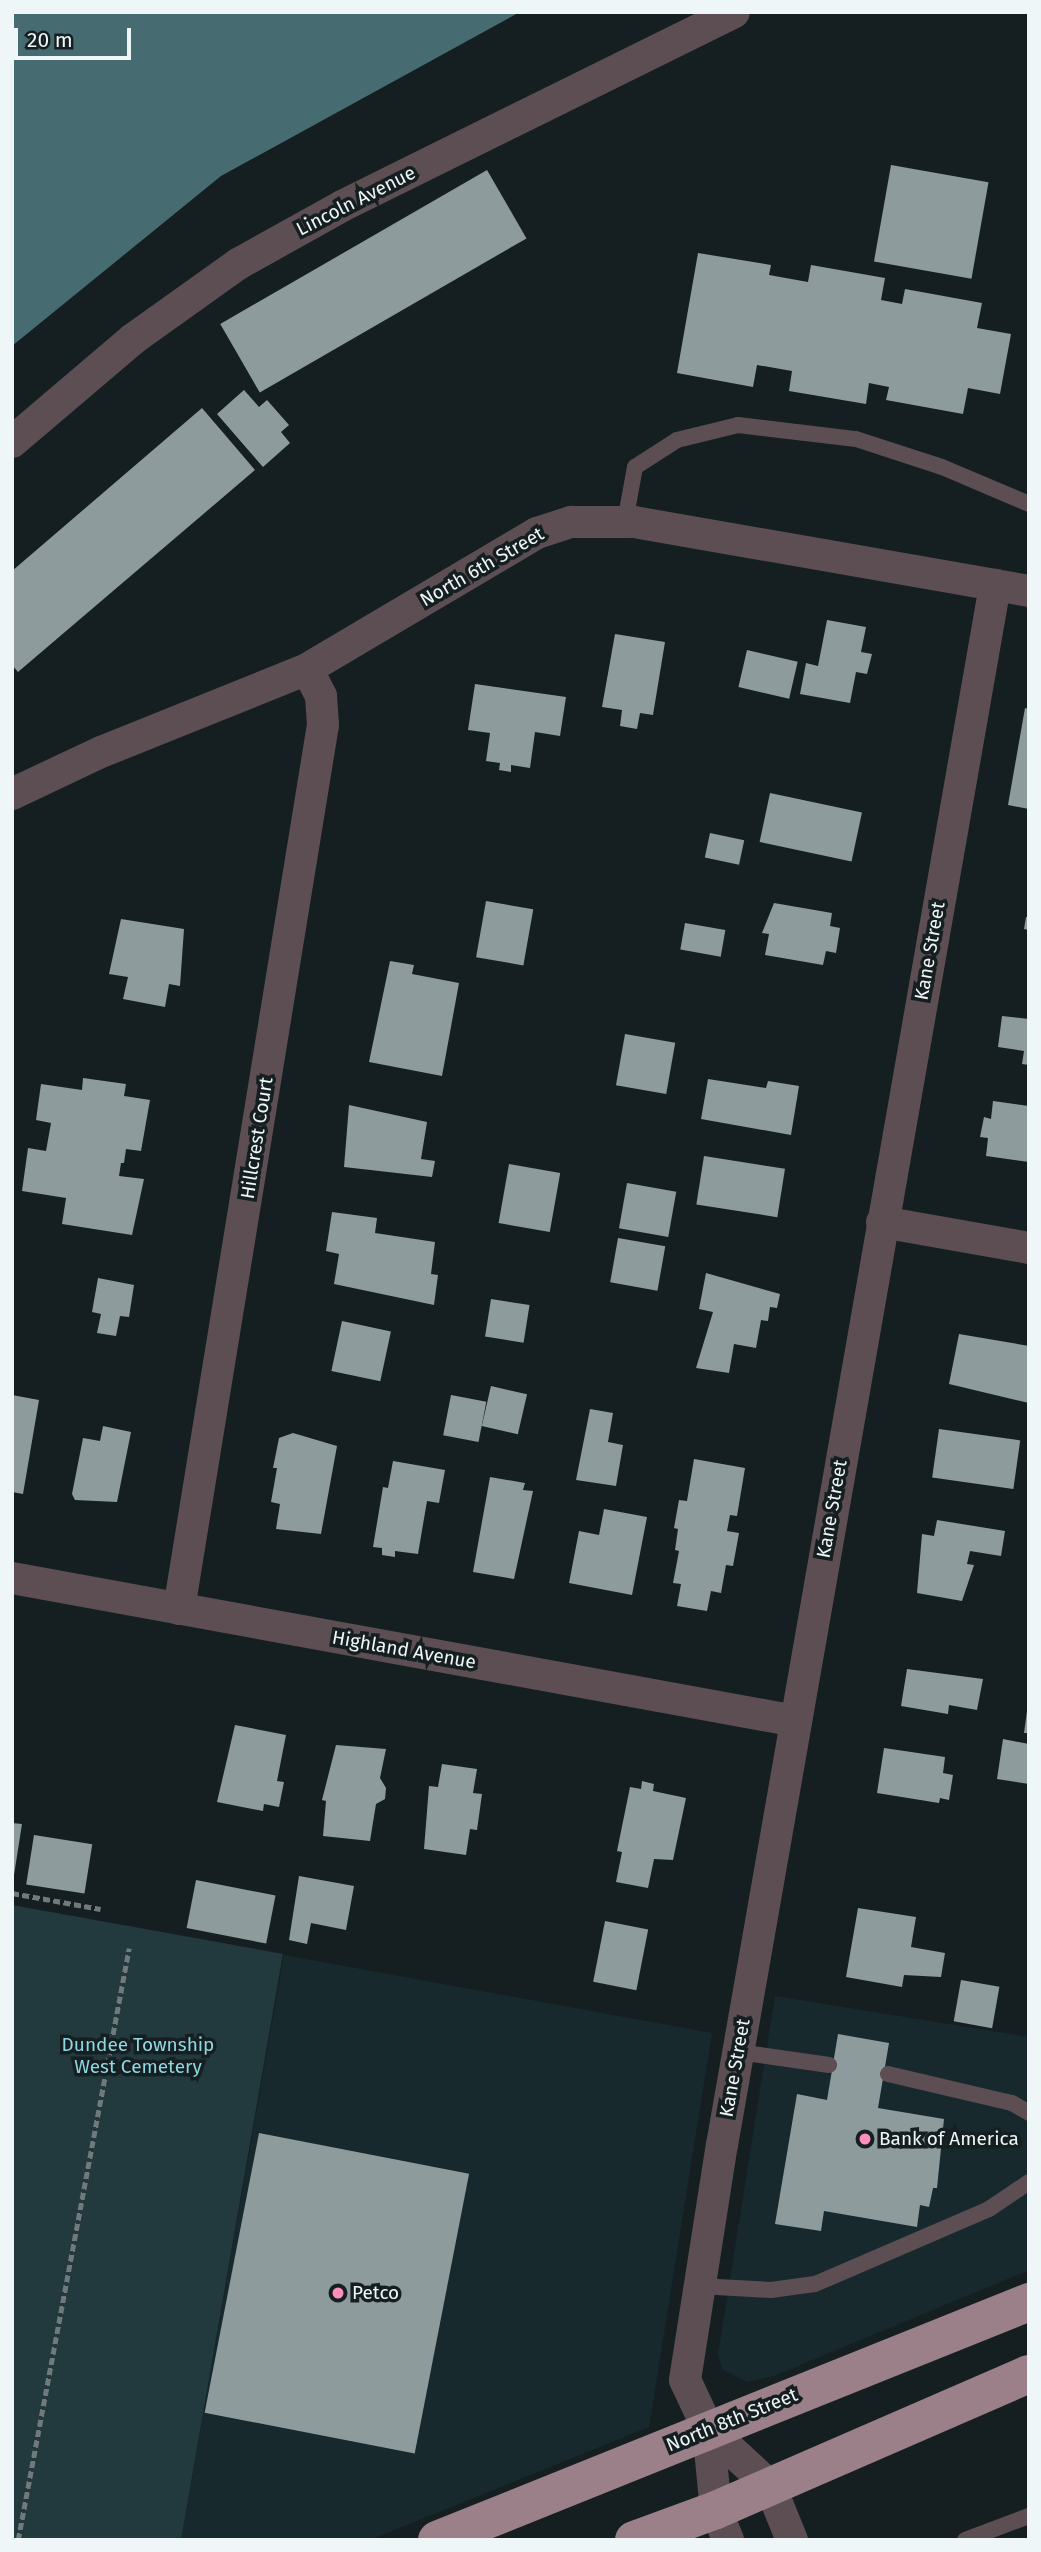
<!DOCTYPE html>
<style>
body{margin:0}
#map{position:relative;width:1041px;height:2552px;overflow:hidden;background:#151f21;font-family:"Fira Sans",sans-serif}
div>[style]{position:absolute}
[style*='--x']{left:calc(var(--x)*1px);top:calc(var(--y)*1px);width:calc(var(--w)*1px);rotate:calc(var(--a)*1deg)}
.built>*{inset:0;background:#17292c}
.green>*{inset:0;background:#223a3e}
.water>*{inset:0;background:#466c71}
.building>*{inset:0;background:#8e9b9c;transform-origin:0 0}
.path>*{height:4.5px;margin-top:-2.25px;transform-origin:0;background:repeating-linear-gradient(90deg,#70797b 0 7px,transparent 0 10.5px)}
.service>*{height:16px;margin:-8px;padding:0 8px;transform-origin:8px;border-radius:8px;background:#5c4e53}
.minor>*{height:32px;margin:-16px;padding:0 16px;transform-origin:16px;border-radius:16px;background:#5c4e53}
.primary>*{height:38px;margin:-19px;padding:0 19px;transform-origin:19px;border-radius:19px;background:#9b7f89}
.dots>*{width:19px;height:19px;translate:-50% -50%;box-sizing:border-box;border:4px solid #151f21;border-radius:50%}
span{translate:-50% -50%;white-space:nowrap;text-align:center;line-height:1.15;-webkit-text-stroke:7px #151f21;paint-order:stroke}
.street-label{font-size:19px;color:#eff6f7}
.park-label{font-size:19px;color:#8fd8e2}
.poi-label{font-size:19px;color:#eff6f7}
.left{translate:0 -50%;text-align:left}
.frame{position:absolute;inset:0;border:14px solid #eff6f7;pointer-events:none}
.scale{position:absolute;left:14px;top:28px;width:117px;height:32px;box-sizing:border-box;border:4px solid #eff6f7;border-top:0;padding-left:9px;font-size:21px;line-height:24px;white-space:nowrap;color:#eff6f7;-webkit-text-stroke:5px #151f21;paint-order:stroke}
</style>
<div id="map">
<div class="built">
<div style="clip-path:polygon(284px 1955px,712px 2033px,649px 2427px,370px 2540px,181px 2540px)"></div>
<div style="clip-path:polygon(775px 1996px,1029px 2037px,1029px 2270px,774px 2376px,747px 2382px,723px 2370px,718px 2355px)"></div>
</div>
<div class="green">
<div style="clip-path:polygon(12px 1905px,283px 1954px,181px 2540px,12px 2540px)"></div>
</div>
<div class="water">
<div style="clip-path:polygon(12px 12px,520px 12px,221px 176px,12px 346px)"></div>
</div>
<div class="building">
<div style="left:891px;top:165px;width:99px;height:98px;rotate:10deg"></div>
<div style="left:487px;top:170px;width:79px;height:308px;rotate:60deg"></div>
<div style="clip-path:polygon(698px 253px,771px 265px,769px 275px,808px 282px,811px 265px,885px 278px,881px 300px,902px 304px,905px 289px,982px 303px,977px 328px,1011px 334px,1000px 394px,968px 388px,963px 414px,886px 400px,889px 387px,869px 383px,866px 404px,789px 391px,792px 371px,757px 365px,753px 387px,677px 373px)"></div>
<div style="clip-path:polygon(244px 390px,259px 407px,267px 400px,289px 425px,281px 432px,290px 443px,263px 467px,217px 414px)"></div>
<div style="clip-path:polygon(202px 408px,255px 470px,18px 672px,12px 665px,12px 571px)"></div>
<div style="clip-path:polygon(827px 620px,866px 627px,861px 652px,872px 654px,867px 674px,856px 672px,850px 703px,800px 694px,806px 663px,818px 666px)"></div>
<div style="clip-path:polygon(615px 634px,665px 642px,653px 715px,640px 713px,637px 729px,620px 726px,622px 710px,602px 707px)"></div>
<div style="left:747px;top:650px;width:52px;height:38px;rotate:13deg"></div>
<div style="clip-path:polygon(475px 684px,566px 697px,560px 736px,535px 732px,530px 768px,511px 765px,511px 772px,499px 770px,500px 763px,486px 761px,490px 733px,468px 730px)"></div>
<div style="clip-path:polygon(1025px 708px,1029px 709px,1029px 809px,1008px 805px)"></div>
<div style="left:770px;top:793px;width:94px;height:50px;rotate:12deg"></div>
<div style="left:710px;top:833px;width:35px;height:25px;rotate:12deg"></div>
<div style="left:486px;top:901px;width:48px;height:57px;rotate:10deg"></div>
<div style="clip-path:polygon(774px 903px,832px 913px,830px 926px,840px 928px,836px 953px,826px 951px,823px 965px,765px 955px,769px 934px,762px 933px)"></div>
<div style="clip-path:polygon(1026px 917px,1029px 917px,1029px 930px,1024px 929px)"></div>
<div style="clip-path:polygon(121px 919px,184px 929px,180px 986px,169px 984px,165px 1007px,123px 999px,128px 977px,109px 974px)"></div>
<div style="left:685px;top:923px;width:41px;height:27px;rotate:10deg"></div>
<div style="clip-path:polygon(390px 961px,414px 965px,412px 974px,459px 983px,442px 1076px,369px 1062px)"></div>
<div style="clip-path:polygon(1002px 1016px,1029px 1019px,1029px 1065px,1022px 1064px,1024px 1051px,998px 1047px)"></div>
<div style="left:625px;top:1034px;width:51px;height:52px;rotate:10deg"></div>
<div style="clip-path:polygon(83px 1078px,126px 1084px,124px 1096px,150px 1100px,141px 1151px,126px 1149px,124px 1163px,121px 1163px,119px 1176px,144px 1179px,132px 1235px,62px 1224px,66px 1198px,22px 1191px,28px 1148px,46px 1151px,51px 1123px,36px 1120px,41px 1084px,82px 1090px)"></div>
<div style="clip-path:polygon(708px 1079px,766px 1088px,768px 1081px,799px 1086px,791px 1135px,701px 1119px)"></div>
<div style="clip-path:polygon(993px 1101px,1029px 1106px,1029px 1162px,986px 1156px,988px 1138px,980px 1137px,984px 1117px,991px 1119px)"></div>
<div style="clip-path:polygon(349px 1105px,427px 1122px,421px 1159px,435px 1161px,432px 1177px,344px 1167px)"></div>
<div style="left:704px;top:1156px;width:82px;height:49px;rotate:9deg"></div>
<div style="left:509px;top:1164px;width:52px;height:60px;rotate:10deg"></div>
<div style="left:627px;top:1183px;width:50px;height:46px;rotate:10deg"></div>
<div style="clip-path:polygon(332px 1212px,377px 1218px,375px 1233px,435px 1242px,431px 1274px,438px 1275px,434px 1305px,334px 1284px,339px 1254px,326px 1251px)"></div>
<div style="left:618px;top:1238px;width:48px;height:45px;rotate:10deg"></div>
<div style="clip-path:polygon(706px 1273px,780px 1294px,777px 1308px,770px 1307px,768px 1321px,761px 1320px,756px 1348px,734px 1344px,729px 1373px,696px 1368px,713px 1312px,699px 1309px)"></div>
<div style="clip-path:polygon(98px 1278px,134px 1285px,129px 1317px,120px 1316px,116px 1336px,97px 1333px,101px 1314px,92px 1312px)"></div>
<div style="left:491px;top:1299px;width:39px;height:38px;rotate:9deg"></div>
<div style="left:342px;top:1321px;width:50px;height:51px;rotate:12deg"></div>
<div style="clip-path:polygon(959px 1334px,1029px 1346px,1029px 1403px,949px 1384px)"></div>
<div style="left:491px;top:1386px;width:37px;height:41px;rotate:13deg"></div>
<div style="clip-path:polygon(12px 1395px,39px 1400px,23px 1494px,12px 1492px)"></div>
<div style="left:451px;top:1395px;width:36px;height:41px;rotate:11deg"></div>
<div style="clip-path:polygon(590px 1409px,613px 1413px,608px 1442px,623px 1445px,616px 1486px,576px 1480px)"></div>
<div style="clip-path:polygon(103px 1426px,131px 1432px,117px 1502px,75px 1500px,72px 1494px,83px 1438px,100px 1441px)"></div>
<div style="left:939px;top:1429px;width:82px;height:49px;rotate:8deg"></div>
<div style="clip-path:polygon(293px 1433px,337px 1446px,321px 1534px,276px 1529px,280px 1504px,271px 1502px,277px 1468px,273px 1468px,279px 1438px)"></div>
<div style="clip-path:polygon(694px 1459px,745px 1468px,737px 1516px,730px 1515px,727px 1531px,739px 1533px,733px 1566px,726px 1565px,721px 1593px,711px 1591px,707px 1611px,677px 1606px,681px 1584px,673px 1583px,679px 1551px,675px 1550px,678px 1529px,674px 1528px,679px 1500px,687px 1501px)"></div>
<div style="clip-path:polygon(393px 1461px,445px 1470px,439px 1503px,427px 1501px,418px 1554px,395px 1551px,395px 1557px,382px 1555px,382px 1548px,373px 1547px,383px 1487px,388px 1488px)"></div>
<div style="clip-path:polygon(490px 1477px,525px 1483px,523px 1490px,533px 1491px,514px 1579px,473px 1572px)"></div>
<div style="clip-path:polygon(604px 1509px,647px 1517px,632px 1595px,569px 1583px,579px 1531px,599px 1535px)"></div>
<div style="clip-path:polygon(937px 1520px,1005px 1531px,1001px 1556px,970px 1551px,967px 1564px,974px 1565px,962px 1601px,917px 1593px,922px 1534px,934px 1536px)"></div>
<div style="clip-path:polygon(907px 1669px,983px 1679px,977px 1710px,949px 1705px,948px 1714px,901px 1706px)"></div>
<div style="clip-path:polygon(1027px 1711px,1029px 1711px,1029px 1733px,1024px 1733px)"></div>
<div style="clip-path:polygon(235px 1725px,286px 1735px,277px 1781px,284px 1782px,279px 1807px,264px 1804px,263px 1811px,217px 1802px)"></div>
<div style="clip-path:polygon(1003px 1739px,1029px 1744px,1029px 1784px,997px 1779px)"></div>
<div style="clip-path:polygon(336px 1745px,386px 1749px,380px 1778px,386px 1788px,385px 1799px,376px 1804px,370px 1841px,323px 1836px,326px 1801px,322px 1800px)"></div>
<div style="clip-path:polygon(884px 1748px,945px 1757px,943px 1773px,953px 1775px,949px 1800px,940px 1798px,939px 1803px,877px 1793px)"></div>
<div style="clip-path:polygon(442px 1764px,477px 1769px,473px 1793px,482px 1794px,477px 1830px,470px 1829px,466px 1855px,424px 1849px,429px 1786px,438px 1787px)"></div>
<div style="clip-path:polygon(642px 1781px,654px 1784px,653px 1791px,686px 1798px,673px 1860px,654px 1859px,648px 1888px,616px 1882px,622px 1852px,617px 1851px,630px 1787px,641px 1789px)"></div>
<div style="clip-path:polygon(12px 1823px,22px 1824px,14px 1875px,12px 1874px)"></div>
<div style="left:34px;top:1835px;width:59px;height:50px;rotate:9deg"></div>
<div style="clip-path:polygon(299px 1876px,354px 1886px,346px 1930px,311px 1923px,307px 1944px,289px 1940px)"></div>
<div style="left:196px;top:1880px;width:81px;height:49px;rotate:11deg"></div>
<div style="clip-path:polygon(858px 1908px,916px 1917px,911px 1947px,945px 1953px,941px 1977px,904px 1975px,902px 1987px,846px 1977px)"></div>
<div style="left:605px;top:1921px;width:44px;height:62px;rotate:11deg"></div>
<div style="left:961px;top:1980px;width:39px;height:42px;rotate:10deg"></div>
<div style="clip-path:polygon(838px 2034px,889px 2043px,878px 2108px,944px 2119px,937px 2188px,933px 2188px,929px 2207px,920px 2205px,917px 2227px,824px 2211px,821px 2231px,775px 2224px,797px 2094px,827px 2100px)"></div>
<div style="left:259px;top:2133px;width:214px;height:285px;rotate:11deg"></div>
</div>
<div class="path">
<div style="--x:12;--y:1893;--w:90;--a:10.2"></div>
<div style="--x:18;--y:2540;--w:602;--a:-79.38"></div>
</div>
<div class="service">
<div style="--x:625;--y:522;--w:56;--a:-79.7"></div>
<div style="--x:635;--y:467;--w:50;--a:-32.7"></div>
<div style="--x:677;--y:440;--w:63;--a:-13.8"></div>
<div style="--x:738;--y:425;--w:119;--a:6.8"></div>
<div style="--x:856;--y:439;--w:90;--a:18"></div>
<div style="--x:942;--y:467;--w:95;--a:23"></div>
<div style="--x:738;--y:2052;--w:92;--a:8.1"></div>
<div style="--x:888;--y:2074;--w:127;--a:13.2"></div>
<div style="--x:1012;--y:2103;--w:20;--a:30"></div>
<div style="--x:699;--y:2286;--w:72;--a:3.2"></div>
<div style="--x:771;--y:2290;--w:44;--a:-7.8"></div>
<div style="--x:815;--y:2284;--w:189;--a:-23.3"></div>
<div style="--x:989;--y:2209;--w:48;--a:-34"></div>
<div style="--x:965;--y:2540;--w:68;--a:-20.6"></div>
</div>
<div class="minor">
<div style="--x:12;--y:442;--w:159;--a:-40.4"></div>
<div style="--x:133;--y:339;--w:129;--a:-35.5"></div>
<div style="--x:238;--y:264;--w:119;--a:-29.1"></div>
<div style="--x:342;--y:206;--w:437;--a:-26.3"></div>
<div style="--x:12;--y:794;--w:98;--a:-25.3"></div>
<div style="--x:101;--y:752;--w:222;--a:-21.9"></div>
<div style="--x:307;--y:669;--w:267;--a:-30.6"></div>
<div style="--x:537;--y:533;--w:36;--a:-18"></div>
<div style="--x:571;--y:522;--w:63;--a:0"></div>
<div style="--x:634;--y:522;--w:401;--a:9.9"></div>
<div style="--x:882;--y:1222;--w:149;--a:10"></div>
<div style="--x:12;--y:1578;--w:797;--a:10.34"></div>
<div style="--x:179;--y:1609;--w:896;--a:-80.75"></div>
<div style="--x:323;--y:725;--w:29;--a:-94"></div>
<div style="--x:321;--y:696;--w:30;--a:-117"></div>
<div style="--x:708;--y:2429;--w:81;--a:84.4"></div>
<div style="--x:716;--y:2510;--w:32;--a:68"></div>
<div style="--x:792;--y:2540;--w:58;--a:-112.2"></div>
<div style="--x:770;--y:2486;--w:84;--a:-137.4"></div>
<div style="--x:708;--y:2429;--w:54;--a:-115.1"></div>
<div style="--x:685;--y:2380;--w:238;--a:-81.1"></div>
<div style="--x:722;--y:2145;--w:1584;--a:-80.07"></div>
</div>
<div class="primary">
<div style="--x:437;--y:2540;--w:638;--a:-21.9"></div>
<div style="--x:634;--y:2540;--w:87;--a:-20.1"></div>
<div style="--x:716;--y:2510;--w:341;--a:-23.5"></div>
</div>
<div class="dots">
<div style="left:865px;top:2139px;background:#fe8ebd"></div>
<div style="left:338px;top:2293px;background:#fe8ebd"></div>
</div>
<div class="street-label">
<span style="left:356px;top:201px;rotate:-27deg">Lincoln Avenue</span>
<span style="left:482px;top:567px;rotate:-30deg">North 6th Street</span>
<span style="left:930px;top:951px;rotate:-80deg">Kane Street</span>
<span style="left:257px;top:1138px;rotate:-81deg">Hillcrest Court</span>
<span style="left:832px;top:1509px;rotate:-80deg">Kane Street</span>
<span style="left:404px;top:1650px;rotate:10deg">Highland Avenue</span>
<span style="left:735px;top:2068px;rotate:-80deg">Kane Street</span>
<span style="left:732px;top:2420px;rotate:-22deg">North 8th Street</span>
</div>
<div class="park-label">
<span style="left:138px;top:2056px">Dundee Township<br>West Cemetery</span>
</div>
<div class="poi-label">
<span class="left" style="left:879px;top:2139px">Bank of America</span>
<span class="left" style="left:352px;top:2293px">Petco</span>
</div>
<div class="frame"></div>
<div class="scale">20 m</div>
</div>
